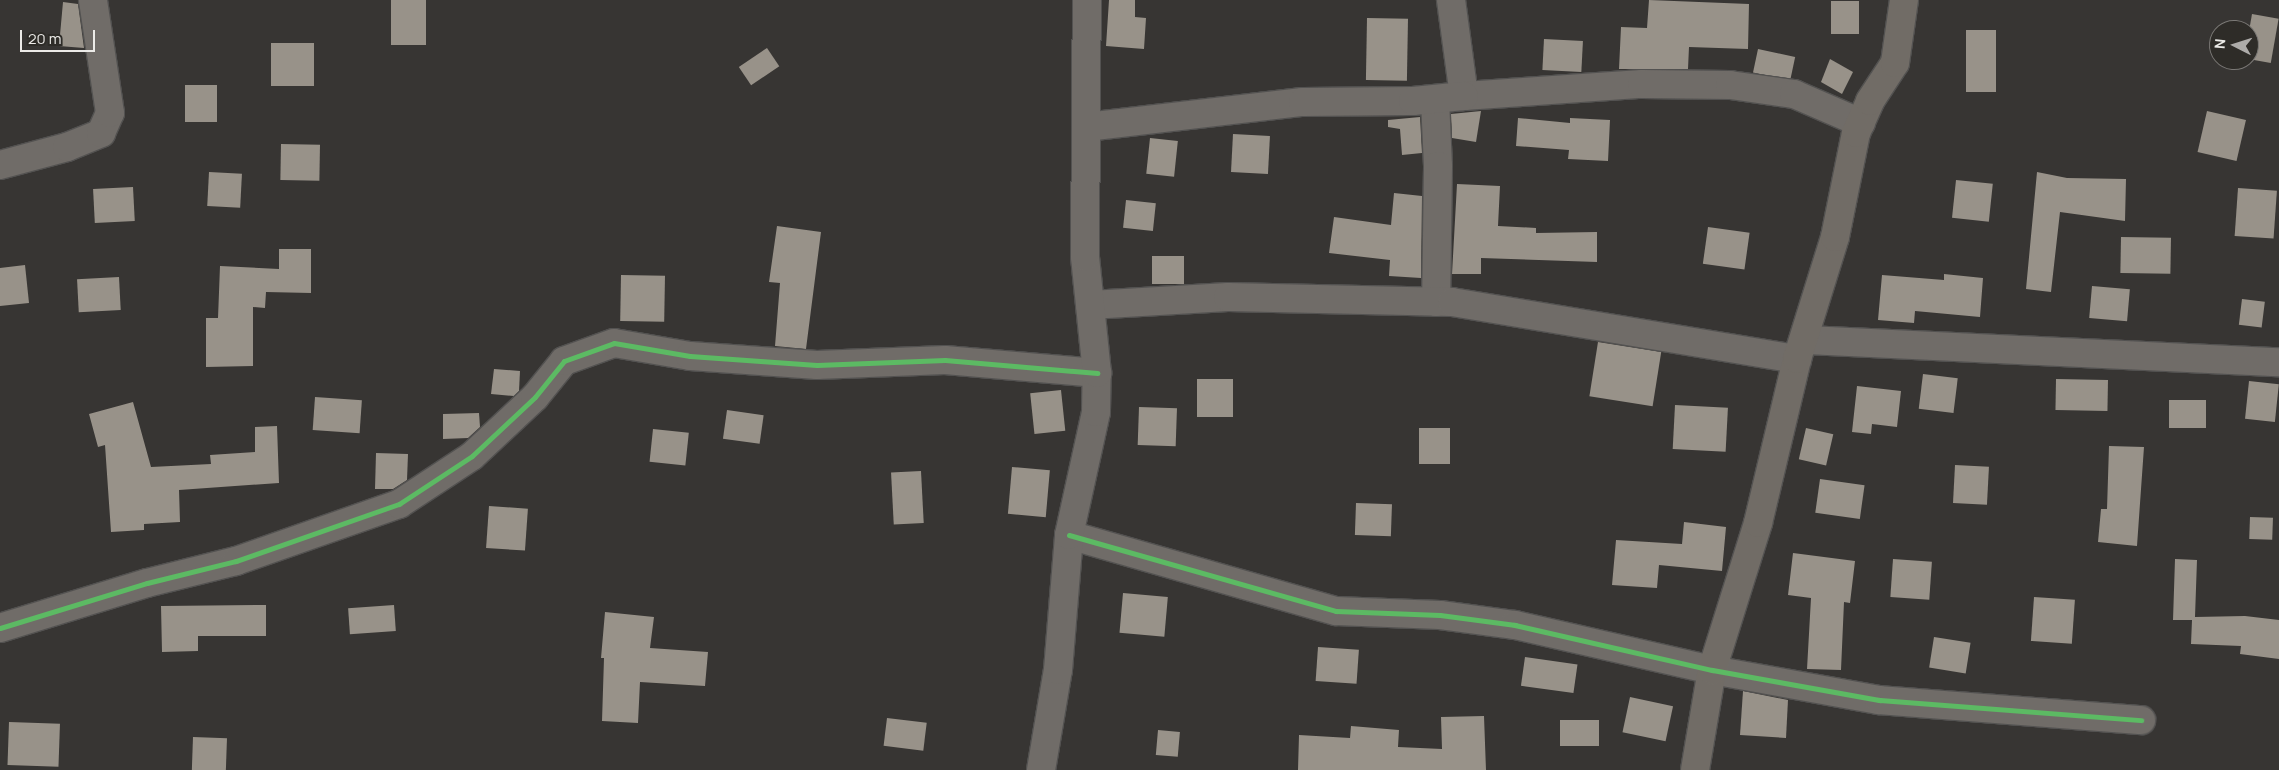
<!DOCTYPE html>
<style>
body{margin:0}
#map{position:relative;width:2279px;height:770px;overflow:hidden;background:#373533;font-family:Manrope,sans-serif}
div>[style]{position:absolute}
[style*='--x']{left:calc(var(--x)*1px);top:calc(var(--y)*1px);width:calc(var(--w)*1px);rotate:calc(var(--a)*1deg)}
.building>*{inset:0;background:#989289;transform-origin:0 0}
.roads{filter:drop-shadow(1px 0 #535251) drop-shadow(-1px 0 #535251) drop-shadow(0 1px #535251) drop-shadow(0 -1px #535251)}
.minor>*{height:28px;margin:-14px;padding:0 14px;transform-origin:14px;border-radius:14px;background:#706c68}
.major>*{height:28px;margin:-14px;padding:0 14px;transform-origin:14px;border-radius:14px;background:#716c66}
.cycleway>*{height:5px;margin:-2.5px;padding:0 2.5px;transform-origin:2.5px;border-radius:2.5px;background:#5cba63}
span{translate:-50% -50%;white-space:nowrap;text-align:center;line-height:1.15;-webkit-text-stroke:5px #2e2c28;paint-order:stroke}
.north{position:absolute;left:2209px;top:20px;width:50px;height:50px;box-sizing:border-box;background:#2e2c28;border:1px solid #7a7875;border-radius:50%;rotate:275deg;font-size:14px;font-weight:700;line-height:20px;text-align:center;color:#ecebe8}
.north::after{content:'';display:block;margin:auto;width:18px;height:22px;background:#adaba9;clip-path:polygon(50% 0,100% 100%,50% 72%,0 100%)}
.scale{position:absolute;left:20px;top:30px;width:75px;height:22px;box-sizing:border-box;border:2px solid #ecebe8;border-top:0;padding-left:6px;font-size:15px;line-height:18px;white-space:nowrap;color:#ecebe8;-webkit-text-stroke:4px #2e2c28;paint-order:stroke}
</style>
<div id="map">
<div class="building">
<div style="left:391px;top:0;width:35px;height:45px"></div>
<div style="clip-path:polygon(1109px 0,1135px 0,1135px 17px,1146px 18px,1144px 49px,1106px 46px)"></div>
<div style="clip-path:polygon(1649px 0,1749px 4px,1748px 49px,1689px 47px,1688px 69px,1619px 69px,1621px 27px,1647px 28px)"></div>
<div style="left:1831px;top:1px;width:28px;height:33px"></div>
<div style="clip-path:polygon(63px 2px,78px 4px,84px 48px,59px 46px)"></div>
<div style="left:2252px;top:14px;width:27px;height:45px;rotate:10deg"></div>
<div style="left:1367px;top:18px;width:41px;height:62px;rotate:1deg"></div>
<div style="left:1966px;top:30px;width:30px;height:62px"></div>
<div style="left:1544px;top:39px;width:39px;height:31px;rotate:3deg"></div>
<div style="left:271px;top:43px;width:43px;height:43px"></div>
<div style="left:767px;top:48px;width:22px;height:34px;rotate:56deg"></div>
<div style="left:1758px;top:49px;width:38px;height:24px;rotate:12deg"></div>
<div style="clip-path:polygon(1830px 59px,1853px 72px,1842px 94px,1821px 82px)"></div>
<div style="left:185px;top:85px;width:32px;height:37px"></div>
<div style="clip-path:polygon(1481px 111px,1476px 142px,1452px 138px,1451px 114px)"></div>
<div style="left:2207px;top:111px;width:40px;height:42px;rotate:13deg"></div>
<div style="clip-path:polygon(1420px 117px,1422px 153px,1402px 155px,1400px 129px,1388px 127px,1388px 120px)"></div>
<div style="clip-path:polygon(1518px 118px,1570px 123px,1570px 118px,1610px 120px,1608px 161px,1568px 159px,1569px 150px,1516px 146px)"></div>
<div style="left:1233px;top:134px;width:37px;height:38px;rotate:3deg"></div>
<div style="left:1150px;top:138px;width:28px;height:36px;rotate:6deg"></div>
<div style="left:281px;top:144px;width:39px;height:36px;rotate:1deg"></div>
<div style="left:209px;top:172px;width:33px;height:34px;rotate:3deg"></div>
<div style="clip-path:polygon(2037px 172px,2067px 178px,2126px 179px,2125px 221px,2060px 212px,2051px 292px,2026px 289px)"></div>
<div style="left:1956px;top:180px;width:37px;height:38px;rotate:6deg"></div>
<div style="clip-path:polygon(1457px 184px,1500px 186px,1498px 226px,1536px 228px,1536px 233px,1597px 232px,1597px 262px,1481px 258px,1481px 274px,1452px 274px)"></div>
<div style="left:133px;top:187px;width:34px;height:40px;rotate:87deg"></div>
<div style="left:2238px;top:188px;width:39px;height:48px;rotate:4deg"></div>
<div style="clip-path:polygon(1394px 193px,1422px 196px,1421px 278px,1389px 276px,1390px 260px,1329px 253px,1334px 217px,1391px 225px)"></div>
<div style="left:1126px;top:200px;width:30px;height:28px;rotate:6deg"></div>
<div style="clip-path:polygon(777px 226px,821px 232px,806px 349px,775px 346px,780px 283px,769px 282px)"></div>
<div style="left:1708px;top:227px;width:42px;height:37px;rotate:8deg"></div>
<div style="left:2121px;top:237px;width:50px;height:36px;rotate:1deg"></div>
<div style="clip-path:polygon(279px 249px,311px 249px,311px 293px,266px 292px,265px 308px,253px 307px,253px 366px,206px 367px,206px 318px,218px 318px,220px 266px,279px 269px)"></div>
<div style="left:1152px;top:256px;width:32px;height:28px"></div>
<div style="clip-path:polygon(25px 265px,29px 303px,0 306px,0 268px)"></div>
<div style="clip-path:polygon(1944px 274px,1983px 278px,1980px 317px,1915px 311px,1914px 323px,1878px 320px,1882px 275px,1944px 280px)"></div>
<div style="left:621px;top:275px;width:44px;height:46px;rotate:1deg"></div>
<div style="left:119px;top:277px;width:33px;height:42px;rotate:87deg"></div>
<div style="left:2092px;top:286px;width:38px;height:32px;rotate:5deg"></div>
<div style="left:2242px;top:299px;width:23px;height:26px;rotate:7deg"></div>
<div style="left:1598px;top:342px;width:64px;height:55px;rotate:9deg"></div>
<div style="clip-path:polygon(494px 369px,520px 371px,519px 391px,514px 396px,491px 394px)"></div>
<div style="left:1923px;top:374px;width:35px;height:35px;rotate:7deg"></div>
<div style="left:1197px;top:379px;width:36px;height:38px"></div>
<div style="left:2056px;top:379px;width:52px;height:31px;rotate:1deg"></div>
<div style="left:2249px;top:381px;width:30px;height:38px;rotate:6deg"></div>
<div style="clip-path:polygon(1857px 386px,1901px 391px,1897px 427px,1872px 424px,1871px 434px,1852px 432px)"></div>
<div style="left:1061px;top:390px;width:41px;height:31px;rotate:84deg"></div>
<div style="left:315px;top:397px;width:47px;height:33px;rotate:4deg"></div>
<div style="left:2169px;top:400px;width:37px;height:28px"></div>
<div style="clip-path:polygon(133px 402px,151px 467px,211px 464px,210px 455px,255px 452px,255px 427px,277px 426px,279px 483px,179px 490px,180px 522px,144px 524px,144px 530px,111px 532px,105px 445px,98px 447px,89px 414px)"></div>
<div style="left:1675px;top:405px;width:53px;height:44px;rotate:3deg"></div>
<div style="left:1139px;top:407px;width:38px;height:38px;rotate:2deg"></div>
<div style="left:727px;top:410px;width:37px;height:29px;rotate:8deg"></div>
<div style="clip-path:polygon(479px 413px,480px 427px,468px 438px,443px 439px,443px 414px)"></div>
<div style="left:1450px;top:428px;width:36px;height:31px;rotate:90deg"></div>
<div style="left:1806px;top:428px;width:28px;height:32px;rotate:13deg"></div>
<div style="left:653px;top:429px;width:36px;height:33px;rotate:6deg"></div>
<div style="clip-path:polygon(2109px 446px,2144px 447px,2137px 546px,2098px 542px,2101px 509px,2107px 509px)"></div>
<div style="clip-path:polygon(376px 453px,408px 454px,407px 480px,393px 489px,375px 489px)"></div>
<div style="left:1955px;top:465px;width:34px;height:38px;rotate:3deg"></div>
<div style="left:1012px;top:467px;width:38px;height:47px;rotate:5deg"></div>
<div style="left:921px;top:471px;width:52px;height:30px;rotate:87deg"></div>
<div style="left:1820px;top:479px;width:45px;height:34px;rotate:8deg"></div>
<div style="left:1356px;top:503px;width:36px;height:32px;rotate:2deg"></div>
<div style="left:489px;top:506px;width:39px;height:42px;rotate:4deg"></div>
<div style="left:2250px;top:517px;width:23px;height:22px;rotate:2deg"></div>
<div style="clip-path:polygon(1684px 522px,1726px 527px,1722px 571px,1659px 565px,1657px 588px,1612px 585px,1616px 540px,1682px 544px)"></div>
<div style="clip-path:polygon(1793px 553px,1855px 561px,1850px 603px,1844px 602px,1841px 670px,1807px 669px,1811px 598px,1788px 595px)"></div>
<div style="left:1893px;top:559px;width:39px;height:38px;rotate:4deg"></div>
<div style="clip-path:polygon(2175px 559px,2197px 560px,2195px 617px,2245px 616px,2279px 620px,2279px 659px,2240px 654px,2241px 646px,2191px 644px,2192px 620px,2173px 620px)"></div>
<div style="left:1123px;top:593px;width:45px;height:40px;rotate:5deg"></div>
<div style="left:2034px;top:597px;width:41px;height:44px;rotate:4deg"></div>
<div style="clip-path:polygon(266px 605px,266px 636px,198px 636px,198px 651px,162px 652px,161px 606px)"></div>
<div style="left:394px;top:605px;width:26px;height:46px;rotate:86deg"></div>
<div style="clip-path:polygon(605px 612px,654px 617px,650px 648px,708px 652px,705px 686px,640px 682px,638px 723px,602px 721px,604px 658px,601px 658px)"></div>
<div style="left:1934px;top:637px;width:37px;height:31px;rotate:9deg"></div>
<div style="left:1318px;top:647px;width:41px;height:34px;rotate:4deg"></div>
<div style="left:1525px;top:657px;width:53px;height:29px;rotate:8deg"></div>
<div style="clip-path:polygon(1743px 691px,1788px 700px,1786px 738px,1740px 735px)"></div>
<div style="left:1630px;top:697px;width:44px;height:36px;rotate:12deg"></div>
<div style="clip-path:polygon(1484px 716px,1486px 770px,1298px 770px,1299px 735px,1350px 738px,1351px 726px,1399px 730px,1398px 747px,1442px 749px,1441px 717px)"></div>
<div style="left:887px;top:718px;width:40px;height:28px;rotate:7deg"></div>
<div style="left:1560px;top:720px;width:39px;height:26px"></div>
<div style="left:9px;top:722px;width:51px;height:43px;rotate:2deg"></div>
<div style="left:1158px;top:730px;width:22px;height:25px;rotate:5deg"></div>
<div style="left:193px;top:737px;width:34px;height:33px;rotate:2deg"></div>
</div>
<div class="roads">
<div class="minor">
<div style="--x:1451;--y:0;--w:97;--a:82.3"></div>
<div style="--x:1464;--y:96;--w:178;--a:-3.9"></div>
<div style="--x:1642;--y:84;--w:88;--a:0.7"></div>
<div style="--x:1730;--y:85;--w:65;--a:8"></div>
<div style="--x:1794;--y:94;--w:73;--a:23.4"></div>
<div style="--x:1435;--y:100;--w:66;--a:87.4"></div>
<div style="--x:1438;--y:166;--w:136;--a:90.8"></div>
<div style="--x:1086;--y:127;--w:218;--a:-6.6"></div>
<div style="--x:1303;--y:102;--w:110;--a:-0.5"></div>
<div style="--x:1413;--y:101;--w:51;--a:-5.6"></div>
<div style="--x:0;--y:165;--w:69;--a:-15"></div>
<div style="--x:67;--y:147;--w:37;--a:-22"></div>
<div style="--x:101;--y:133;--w:22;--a:-66"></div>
<div style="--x:110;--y:113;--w:114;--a:-98.6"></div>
<div style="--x:1090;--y:305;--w:138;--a:-3.3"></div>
<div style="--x:1228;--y:297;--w:224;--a:1.3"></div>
<div style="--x:1452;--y:302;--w:350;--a:9.4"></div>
<div style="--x:1805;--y:340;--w:475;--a:2.7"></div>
<div style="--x:1069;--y:535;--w:278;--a:15.9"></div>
<div style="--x:1336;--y:611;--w:104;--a:2.2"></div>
<div style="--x:1440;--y:615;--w:76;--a:7.6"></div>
<div style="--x:1515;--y:625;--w:202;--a:12.9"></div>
<div style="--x:1712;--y:670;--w:170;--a:10.2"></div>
<div style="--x:1879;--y:700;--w:263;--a:4.4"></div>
<div style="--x:0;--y:628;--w:154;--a:-17"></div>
<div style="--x:147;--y:583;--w:92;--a:-13.9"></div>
<div style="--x:236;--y:561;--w:173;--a:-19.3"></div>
<div style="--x:399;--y:504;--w:87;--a:-33.3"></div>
<div style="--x:472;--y:456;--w:86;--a:-43.1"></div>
<div style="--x:535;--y:397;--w:46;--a:-51.1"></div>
<div style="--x:564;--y:361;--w:53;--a:-19.8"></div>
<div style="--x:614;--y:343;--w:77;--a:9.7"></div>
<div style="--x:690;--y:356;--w:127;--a:4.1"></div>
<div style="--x:817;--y:365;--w:128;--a:-2.2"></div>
<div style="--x:945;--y:360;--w:153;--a:4.9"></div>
<div style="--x:1041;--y:770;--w:101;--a:-80.4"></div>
<div style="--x:1058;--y:670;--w:135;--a:-85.3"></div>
<div style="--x:1069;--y:535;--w:126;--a:-77.6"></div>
<div style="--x:1096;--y:412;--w:39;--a:-89"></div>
<div style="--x:1097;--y:373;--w:117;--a:-95.9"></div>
<div style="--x:1085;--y:257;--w:257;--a:-89.6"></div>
</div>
<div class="major">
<div style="--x:1695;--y:770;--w:101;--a:-80.4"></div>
<div style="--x:1712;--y:670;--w:154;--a:-72.6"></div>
<div style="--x:1758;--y:523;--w:169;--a:-76.6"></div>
<div style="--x:1797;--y:359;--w:128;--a:-72.7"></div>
<div style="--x:1835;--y:237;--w:106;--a:-78.6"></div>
<div style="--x:1856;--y:133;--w:35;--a:-66"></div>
<div style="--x:1870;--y:101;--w:45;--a:-56.7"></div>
<div style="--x:1895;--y:63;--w:64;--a:-81.9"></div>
</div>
</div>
<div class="cycleway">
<div style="--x:1069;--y:535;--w:278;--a:15.9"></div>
<div style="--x:1336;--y:611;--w:104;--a:2.2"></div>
<div style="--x:1440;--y:615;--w:76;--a:7.6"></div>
<div style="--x:1515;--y:625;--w:202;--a:12.9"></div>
<div style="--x:1712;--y:670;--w:170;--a:10.2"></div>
<div style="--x:1879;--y:700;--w:263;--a:4.4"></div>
<div style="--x:0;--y:628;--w:154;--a:-17"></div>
<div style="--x:147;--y:583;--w:92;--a:-13.9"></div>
<div style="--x:236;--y:561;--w:173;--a:-19.3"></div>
<div style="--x:399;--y:504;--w:87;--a:-33.3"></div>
<div style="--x:472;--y:456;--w:86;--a:-43.1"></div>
<div style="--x:535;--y:397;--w:46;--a:-51.1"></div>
<div style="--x:564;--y:361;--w:53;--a:-19.8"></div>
<div style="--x:614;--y:343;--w:77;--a:9.7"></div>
<div style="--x:690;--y:356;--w:127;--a:4.1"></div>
<div style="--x:817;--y:365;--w:128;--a:-2.2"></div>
<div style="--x:945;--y:360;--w:153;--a:4.9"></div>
</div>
<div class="north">N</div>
<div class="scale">20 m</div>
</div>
